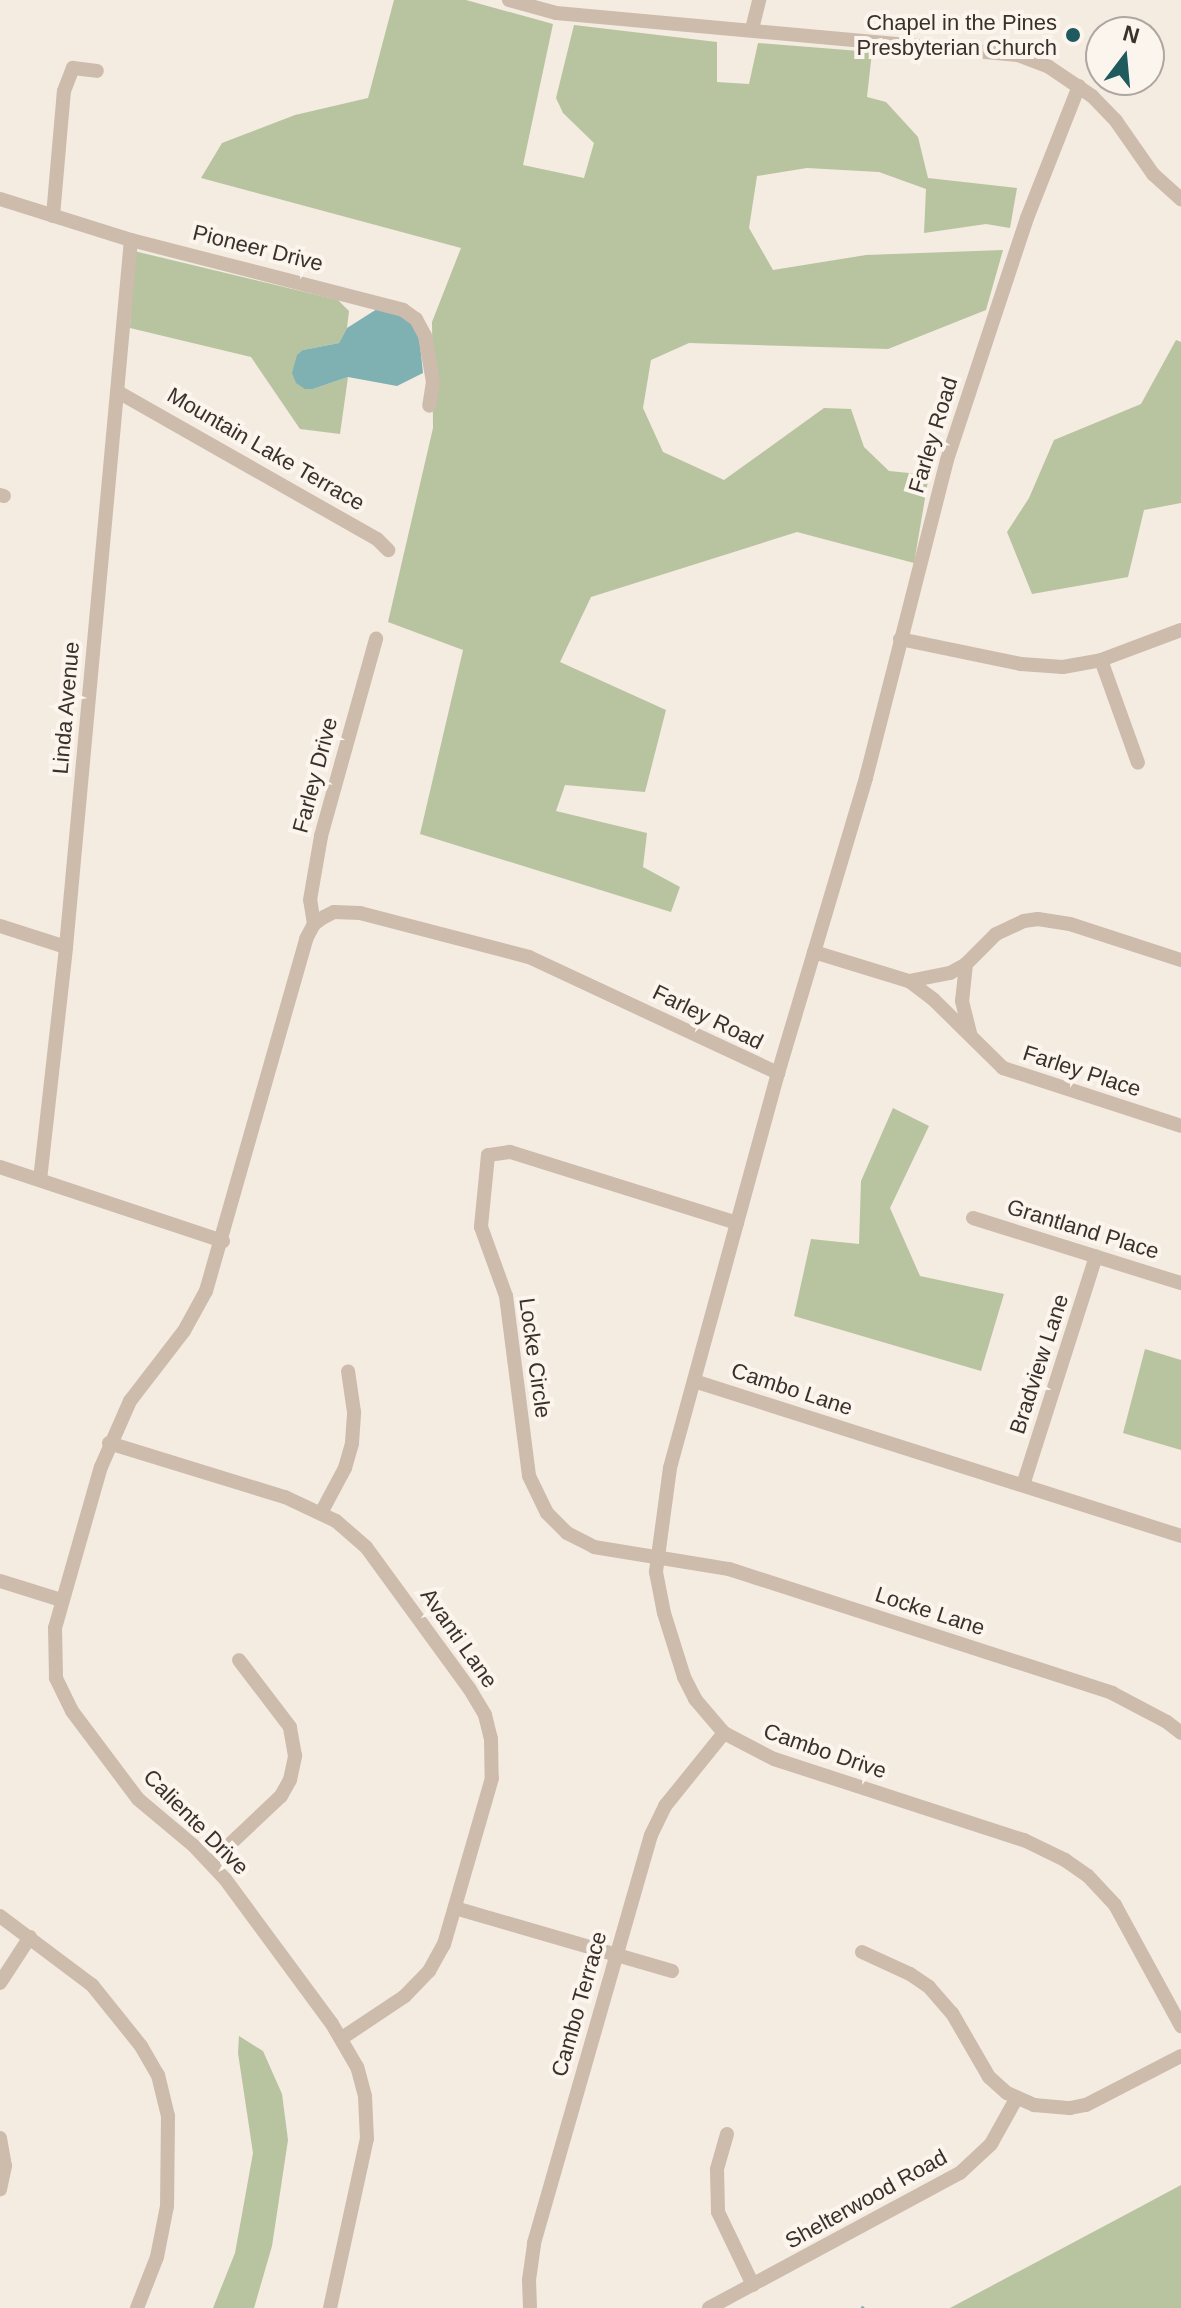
<!DOCTYPE html>
<style>
body{margin:0}
#map{position:relative;width:1181px;height:2308px;overflow:hidden;background:#f4ebe1;font-family:Helvetica,sans-serif}
div>[style]{position:absolute}
[style*='--x']{left:calc(var(--x)*1px);top:calc(var(--y)*1px);width:calc(var(--w)*1px);rotate:calc(var(--a)*1deg)}
.green>*{inset:0;background:#b8c4a0}
.water>*{inset:0;background:#7fb0b2}
.stream>*{height:3px;margin:-1.5px;padding:0 1.5px;transform-origin:1.5px;border-radius:1.5px;background:#7fb0b2}
.minor>*{height:14px;margin:-7px;padding:0 7px;transform-origin:7px;border-radius:7px;background:#cdbbac}
.dots>*{width:22px;height:22px;translate:-50% -50%;box-sizing:border-box;border:4px solid #fbf5ee;border-radius:50%}
span{translate:-50% -50%;white-space:nowrap;text-align:center;line-height:1.15;-webkit-text-stroke:8px #fbf5ee;paint-order:stroke}
.poi-label{font-size:22px;color:#3b302b}
.right{translate:-100% -50%;text-align:right}
.street-label{font-size:22px;color:#3b302b}
.north{position:absolute;left:1085px;top:16px;width:80px;height:80px;box-sizing:border-box;background:#fbf5ee;border:2px solid #aea6a0;border-radius:50%;rotate:16deg;font-size:22px;font-weight:700;line-height:32px;text-align:center;color:#3b302b}
.north::after{content:'';display:block;margin:auto;width:28px;height:36px;background:#1f5a5e;clip-path:polygon(50% 0,100% 100%,50% 72%,0 100%)}
</style>
<div id="map">
<div class="green">
<div style="clip-path:polygon(394px 0,466px 0,553px 24px,523px 165px,584px 178px,594px 143px,563px 113px,556px 98px,574px 25px,717px 42px,717px 82px,749px 84px,758px 43px,872px 52px,867px 97px,886px 102px,918px 137px,928px 178px,1017px 188px,1010px 228px,986px 224px,924px 233px,926px 189px,879px 172px,807px 168px,757px 176px,749px 228px,773px 270px,866px 255px,1003px 250px,986px 310px,888px 349px,689px 343px,651px 360px,643px 408px,663px 452px,724px 480px,824px 408px,851px 409px,864px 447px,889px 471px,929px 475px,914px 563px,797px 532px,591px 597px,560px 662px,666px 710px,645px 792px,565px 785px,556px 811px,647px 833px,643px 867px,680px 887px,671px 912px,420px 834px,463px 650px,388px 622px,433px 428px,432px 322px,461px 248px,201px 178px,222px 143px,295px 115px,368px 98px)"></div>
<div style="clip-path:polygon(134px 251px,338px 300px,349px 311px,347px 328px,339px 343px,303px 350px,313px 389px,348px 377px,340px 434px,300px 429px,251px 357px,130px 328px)"></div>
<div style="clip-path:polygon(1176px 340px,1181px 342px,1181px 503px,1144px 510px,1128px 577px,1032px 594px,1007px 532px,1029px 498px,1054px 440px,1141px 404px)"></div>
<div style="clip-path:polygon(893px 1108px,929px 1126px,890px 1208px,920px 1276px,1004px 1294px,981px 1371px,794px 1316px,811px 1239px,859px 1244px,861px 1181px)"></div>
<div style="clip-path:polygon(1145px 1349px,1181px 1360px,1181px 1450px,1123px 1433px)"></div>
<div style="clip-path:polygon(239px 2036px,263px 2051px,282px 2094px,288px 2140px,272px 2246px,254px 2308px,213px 2308px,235px 2253px,253px 2153px,238px 2053px)"></div>
<div style="clip-path:polygon(1181px 2185px,1181px 2308px,950px 2308px,1140px 2207px)"></div>
</div>
<div class="water">
<div style="clip-path:polygon(377px 309px,408px 316px,418px 326px,423px 373px,397px 386px,348px 377px,313px 389px,305px 389px,296px 383px,292px 373px,297px 355px,303px 350px,339px 343px,347px 328px)"></div>
</div>
<div class="stream">
<div style="--x:862;--y:2307;--w:1;--a:45"></div>
</div>
<div class="minor">
<div style="--x:509;--y:0;--w:49;--a:15.5"></div>
<div style="--x:556;--y:13;--w:464;--a:5.2"></div>
<div style="--x:1018;--y:55;--w:33;--a:21"></div>
<div style="--x:1049;--y:67;--w:52;--a:34"></div>
<div style="--x:1092;--y:96;--w:35;--a:46"></div>
<div style="--x:1116;--y:121;--w:65;--a:55.1"></div>
<div style="--x:1153;--y:174;--w:38;--a:42"></div>
<div style="--x:752;--y:29;--w:30;--a:-76"></div>
<div style="--x:1079;--y:86;--w:142;--a:111.5"></div>
<div style="--x:1027;--y:218;--w:255;--a:108.3"></div>
<div style="--x:947;--y:460;--w:328;--a:104.3"></div>
<div style="--x:866;--y:778;--w:308;--a:106.6"></div>
<div style="--x:778;--y:1073;--w:409;--a:105.3"></div>
<div style="--x:670;--y:1468;--w:105;--a:97.7"></div>
<div style="--x:656;--y:1572;--w:42;--a:79"></div>
<div style="--x:664;--y:1613;--w:67;--a:72.6"></div>
<div style="--x:684;--y:1677;--w:25;--a:63"></div>
<div style="--x:695;--y:1699;--w:45;--a:49.5"></div>
<div style="--x:724;--y:1733;--w:56;--a:27.5"></div>
<div style="--x:774;--y:1759;--w:263;--a:18"></div>
<div style="--x:1024;--y:1840;--w:46;--a:26"></div>
<div style="--x:1065;--y:1860;--w:28;--a:35"></div>
<div style="--x:1088;--y:1876;--w:40;--a:47"></div>
<div style="--x:1115;--y:1905;--w:138;--a:61.4"></div>
<div style="--x:0;--y:199;--w:137;--a:17.4"></div>
<div style="--x:131;--y:240;--w:281;--a:14.4"></div>
<div style="--x:403;--y:310;--w:16;--a:35"></div>
<div style="--x:416;--y:319;--w:19;--a:62"></div>
<div style="--x:425;--y:336;--w:47;--a:80.1"></div>
<div style="--x:433;--y:382;--w:24;--a:99"></div>
<div style="--x:53;--y:216;--w:125;--a:-85"></div>
<div style="--x:64;--y:91;--w:25;--a:-69"></div>
<div style="--x:73;--y:68;--w:24;--a:7"></div>
<div style="--x:118;--y:392;--w:298;--a:29.6"></div>
<div style="--x:377;--y:539;--w:16;--a:45"></div>
<div style="--x:0;--y:495;--w:4;--a:14"></div>
<div style="--x:900;--y:639;--w:124;--a:11.7"></div>
<div style="--x:1021;--y:664;--w:42;--a:4.1"></div>
<div style="--x:1063;--y:667;--w:39;--a:-10"></div>
<div style="--x:1101;--y:660;--w:85;--a:-20.6"></div>
<div style="--x:1101;--y:660;--w:109;--a:70.2"></div>
<div style="--x:314;--y:924;--w:24;--a:-99"></div>
<div style="--x:310;--y:900;--w:65;--a:-80.2"></div>
<div style="--x:321;--y:836;--w:205;--a:-74.4"></div>
<div style="--x:0;--y:926;--w:69;--a:17.7"></div>
<div style="--x:814;--y:952;--w:99;--a:17"></div>
<div style="--x:909;--y:981;--w:31;--a:37"></div>
<div style="--x:934;--y:1000;--w:97;--a:44.6"></div>
<div style="--x:1003;--y:1068;--w:187;--a:18"></div>
<div style="--x:966;--y:964;--w:37;--a:96"></div>
<div style="--x:962;--y:1001;--w:34;--a:76"></div>
<div style="--x:909;--y:981;--w:42;--a:-11"></div>
<div style="--x:950;--y:973;--w:18;--a:-29"></div>
<div style="--x:966;--y:964;--w:42;--a:-45"></div>
<div style="--x:996;--y:934;--w:31;--a:-25"></div>
<div style="--x:1024;--y:921;--w:14;--a:-8"></div>
<div style="--x:1038;--y:919;--w:32;--a:9"></div>
<div style="--x:1070;--y:924;--w:117;--a:18"></div>
<div style="--x:0;--y:1167;--w:235;--a:18.4"></div>
<div style="--x:40;--y:1180;--w:234;--a:-83.6"></div>
<div style="--x:66;--y:947;--w:710;--a:-84.75"></div>
<div style="--x:973;--y:1218;--w:218;--a:17.4"></div>
<div style="--x:737;--y:1223;--w:238;--a:-162.6"></div>
<div style="--x:510;--y:1152;--w:22;--a:172"></div>
<div style="--x:488;--y:1155;--w:72;--a:95.6"></div>
<div style="--x:481;--y:1227;--w:73;--a:70.1"></div>
<div style="--x:506;--y:1296;--w:181;--a:82.7"></div>
<div style="--x:529;--y:1476;--w:41;--a:64.1"></div>
<div style="--x:547;--y:1513;--w:28;--a:45"></div>
<div style="--x:567;--y:1533;--w:30;--a:27"></div>
<div style="--x:594;--y:1547;--w:137;--a:9.3"></div>
<div style="--x:729;--y:1569;--w:403;--a:17.9"></div>
<div style="--x:1112;--y:1693;--w:62;--a:27.8"></div>
<div style="--x:1167;--y:1722;--w:18;--a:38"></div>
<div style="--x:694;--y:1381;--w:511;--a:17.65"></div>
<div style="--x:109;--y:1443;--w:184;--a:17.1"></div>
<div style="--x:285;--y:1497;--w:56;--a:25.2"></div>
<div style="--x:336;--y:1521;--w:40;--a:41"></div>
<div style="--x:366;--y:1547;--w:175;--a:53.9"></div>
<div style="--x:469;--y:1688;--w:31;--a:59"></div>
<div style="--x:485;--y:1715;--w:25;--a:76"></div>
<div style="--x:491;--y:1739;--w:39;--a:89"></div>
<div style="--x:492;--y:1778;--w:173;--a:106.1"></div>
<div style="--x:444;--y:1944;--w:31;--a:119"></div>
<div style="--x:429;--y:1971;--w:35;--a:134"></div>
<div style="--x:405;--y:1996;--w:76;--a:146.3"></div>
<div style="--x:1023;--y:1485;--w:240;--a:-72.3"></div>
<div style="--x:321;--y:1513;--w:51;--a:-61.9"></div>
<div style="--x:345;--y:1468;--w:26;--a:-74"></div>
<div style="--x:352;--y:1443;--w:31;--a:-86"></div>
<div style="--x:354;--y:1412;--w:41;--a:-98.3"></div>
<div style="--x:0;--y:1581;--w:64;--a:17.3"></div>
<div style="--x:211;--y:1862;--w:96;--a:-43.3"></div>
<div style="--x:281;--y:1796;--w:18;--a:-61"></div>
<div style="--x:290;--y:1780;--w:25;--a:-78"></div>
<div style="--x:295;--y:1756;--w:29;--a:-100"></div>
<div style="--x:290;--y:1727;--w:84;--a:-127.3"></div>
<div style="--x:455;--y:1908;--w:226;--a:16.2"></div>
<div style="--x:0;--y:1916;--w:115;--a:36.9"></div>
<div style="--x:92;--y:1985;--w:78;--a:51.2"></div>
<div style="--x:141;--y:2046;--w:34;--a:60"></div>
<div style="--x:158;--y:2075;--w:42;--a:76.3"></div>
<div style="--x:168;--y:2116;--w:90;--a:90.6"></div>
<div style="--x:167;--y:2206;--w:52;--a:101.1"></div>
<div style="--x:157;--y:2257;--w:55;--a:111.4"></div>
<div style="--x:862;--y:1952;--w:53;--a:24.6"></div>
<div style="--x:910;--y:1974;--w:23;--a:34"></div>
<div style="--x:929;--y:1987;--w:35;--a:49"></div>
<div style="--x:952;--y:2013;--w:74;--a:60"></div>
<div style="--x:989;--y:2077;--w:24;--a:42"></div>
<div style="--x:1007;--y:2093;--w:30;--a:24"></div>
<div style="--x:1034;--y:2105;--w:36;--a:5"></div>
<div style="--x:1070;--y:2108;--w:16;--a:-11"></div>
<div style="--x:1086;--y:2105;--w:107;--a:-27.3"></div>
<div style="--x:0;--y:1983;--w:55;--a:-56.9"></div>
<div style="--x:727;--y:2134;--w:37;--a:106"></div>
<div style="--x:717;--y:2170;--w:42;--a:88.6"></div>
<div style="--x:718;--y:2212;--w:81;--a:64.4"></div>
<div style="--x:0;--y:2138;--w:28;--a:80"></div>
<div style="--x:5;--y:2166;--w:24;--a:102"></div>
<div style="--x:330;--y:2308;--w:173;--a:-77.7"></div>
<div style="--x:367;--y:2139;--w:43;--a:-92.7"></div>
<div style="--x:365;--y:2096;--w:30;--a:-105"></div>
<div style="--x:357;--y:2067;--w:50;--a:-120.2"></div>
<div style="--x:332;--y:2024;--w:180;--a:-126.4"></div>
<div style="--x:225;--y:1879;--w:45;--a:-133.2"></div>
<div style="--x:194;--y:1846;--w:73;--a:-140"></div>
<div style="--x:138;--y:1799;--w:110;--a:-126.9"></div>
<div style="--x:72;--y:1711;--w:37;--a:-116"></div>
<div style="--x:56;--y:1678;--w:50;--a:-91.1"></div>
<div style="--x:55;--y:1628;--w:167;--a:-74.1"></div>
<div style="--x:101;--y:1467;--w:72;--a:-66.3"></div>
<div style="--x:130;--y:1401;--w:88;--a:-52.4"></div>
<div style="--x:184;--y:1331;--w:46;--a:-61.2"></div>
<div style="--x:206;--y:1291;--w:366;--a:-74.1"></div>
<div style="--x:306;--y:939;--w:17;--a:-62"></div>
<div style="--x:314;--y:924;--w:12;--a:-35"></div>
<div style="--x:324;--y:917;--w:11;--a:-27"></div>
<div style="--x:334;--y:912;--w:26;--a:2"></div>
<div style="--x:360;--y:913;--w:175;--a:14.6"></div>
<div style="--x:529;--y:957;--w:275;--a:25"></div>
<div style="--x:530;--y:2308;--w:28;--a:-92"></div>
<div style="--x:529;--y:2280;--w:37;--a:-82"></div>
<div style="--x:534;--y:2243;--w:424;--a:-74"></div>
<div style="--x:651;--y:1835;--w:32;--a:-64"></div>
<div style="--x:665;--y:1806;--w:94;--a:-51.1"></div>
<div style="--x:709;--y:2308;--w:285;--a:-28.3"></div>
<div style="--x:960;--y:2173;--w:42;--a:-43.1"></div>
<div style="--x:991;--y:2144;--w:51;--a:-60.9"></div>
</div>
<div class="dots">
<div style="left:1073px;top:35px;background:#1f5a5e"></div>
</div>
<div class="poi-label">
<span class="right" style="left:1057px;top:35px">Chapel in the Pines<br>Presbyterian Church</span>
</div>
<div class="street-label">
<span style="left:258px;top:248px;rotate:14deg">Pioneer Drive</span>
<span style="left:933px;top:435px;rotate:-73deg">Farley Road</span>
<span style="left:266px;top:449px;rotate:30deg">Mountain Lake Terrace</span>
<span style="left:66px;top:708px;rotate:-85deg">Linda Avenue</span>
<span style="left:315px;top:775px;rotate:-75deg">Farley Drive</span>
<span style="left:708px;top:1017px;rotate:26deg">Farley Road</span>
<span style="left:1082px;top:1071px;rotate:18deg">Farley Place</span>
<span style="left:1083px;top:1229px;rotate:17deg">Grantland Place</span>
<span style="left:535px;top:1358px;rotate:82deg">Locke Circle</span>
<span style="left:1039px;top:1364px;rotate:-72deg">Bradview Lane</span>
<span style="left:792px;top:1389px;rotate:18deg">Cambo Lane</span>
<span style="left:930px;top:1611px;rotate:18deg">Locke Lane</span>
<span style="left:459px;top:1638px;rotate:55deg">Avanti Lane</span>
<span style="left:825px;top:1751px;rotate:19deg">Cambo Drive</span>
<span style="left:196px;top:1822px;rotate:45deg">Caliente Drive</span>
<span style="left:579px;top:2004px;rotate:-74deg">Cambo Terrace</span>
<span style="left:866px;top:2199px;rotate:-29deg">Shelterwood Road</span>
</div>
<div class="north">N</div>
</div>
